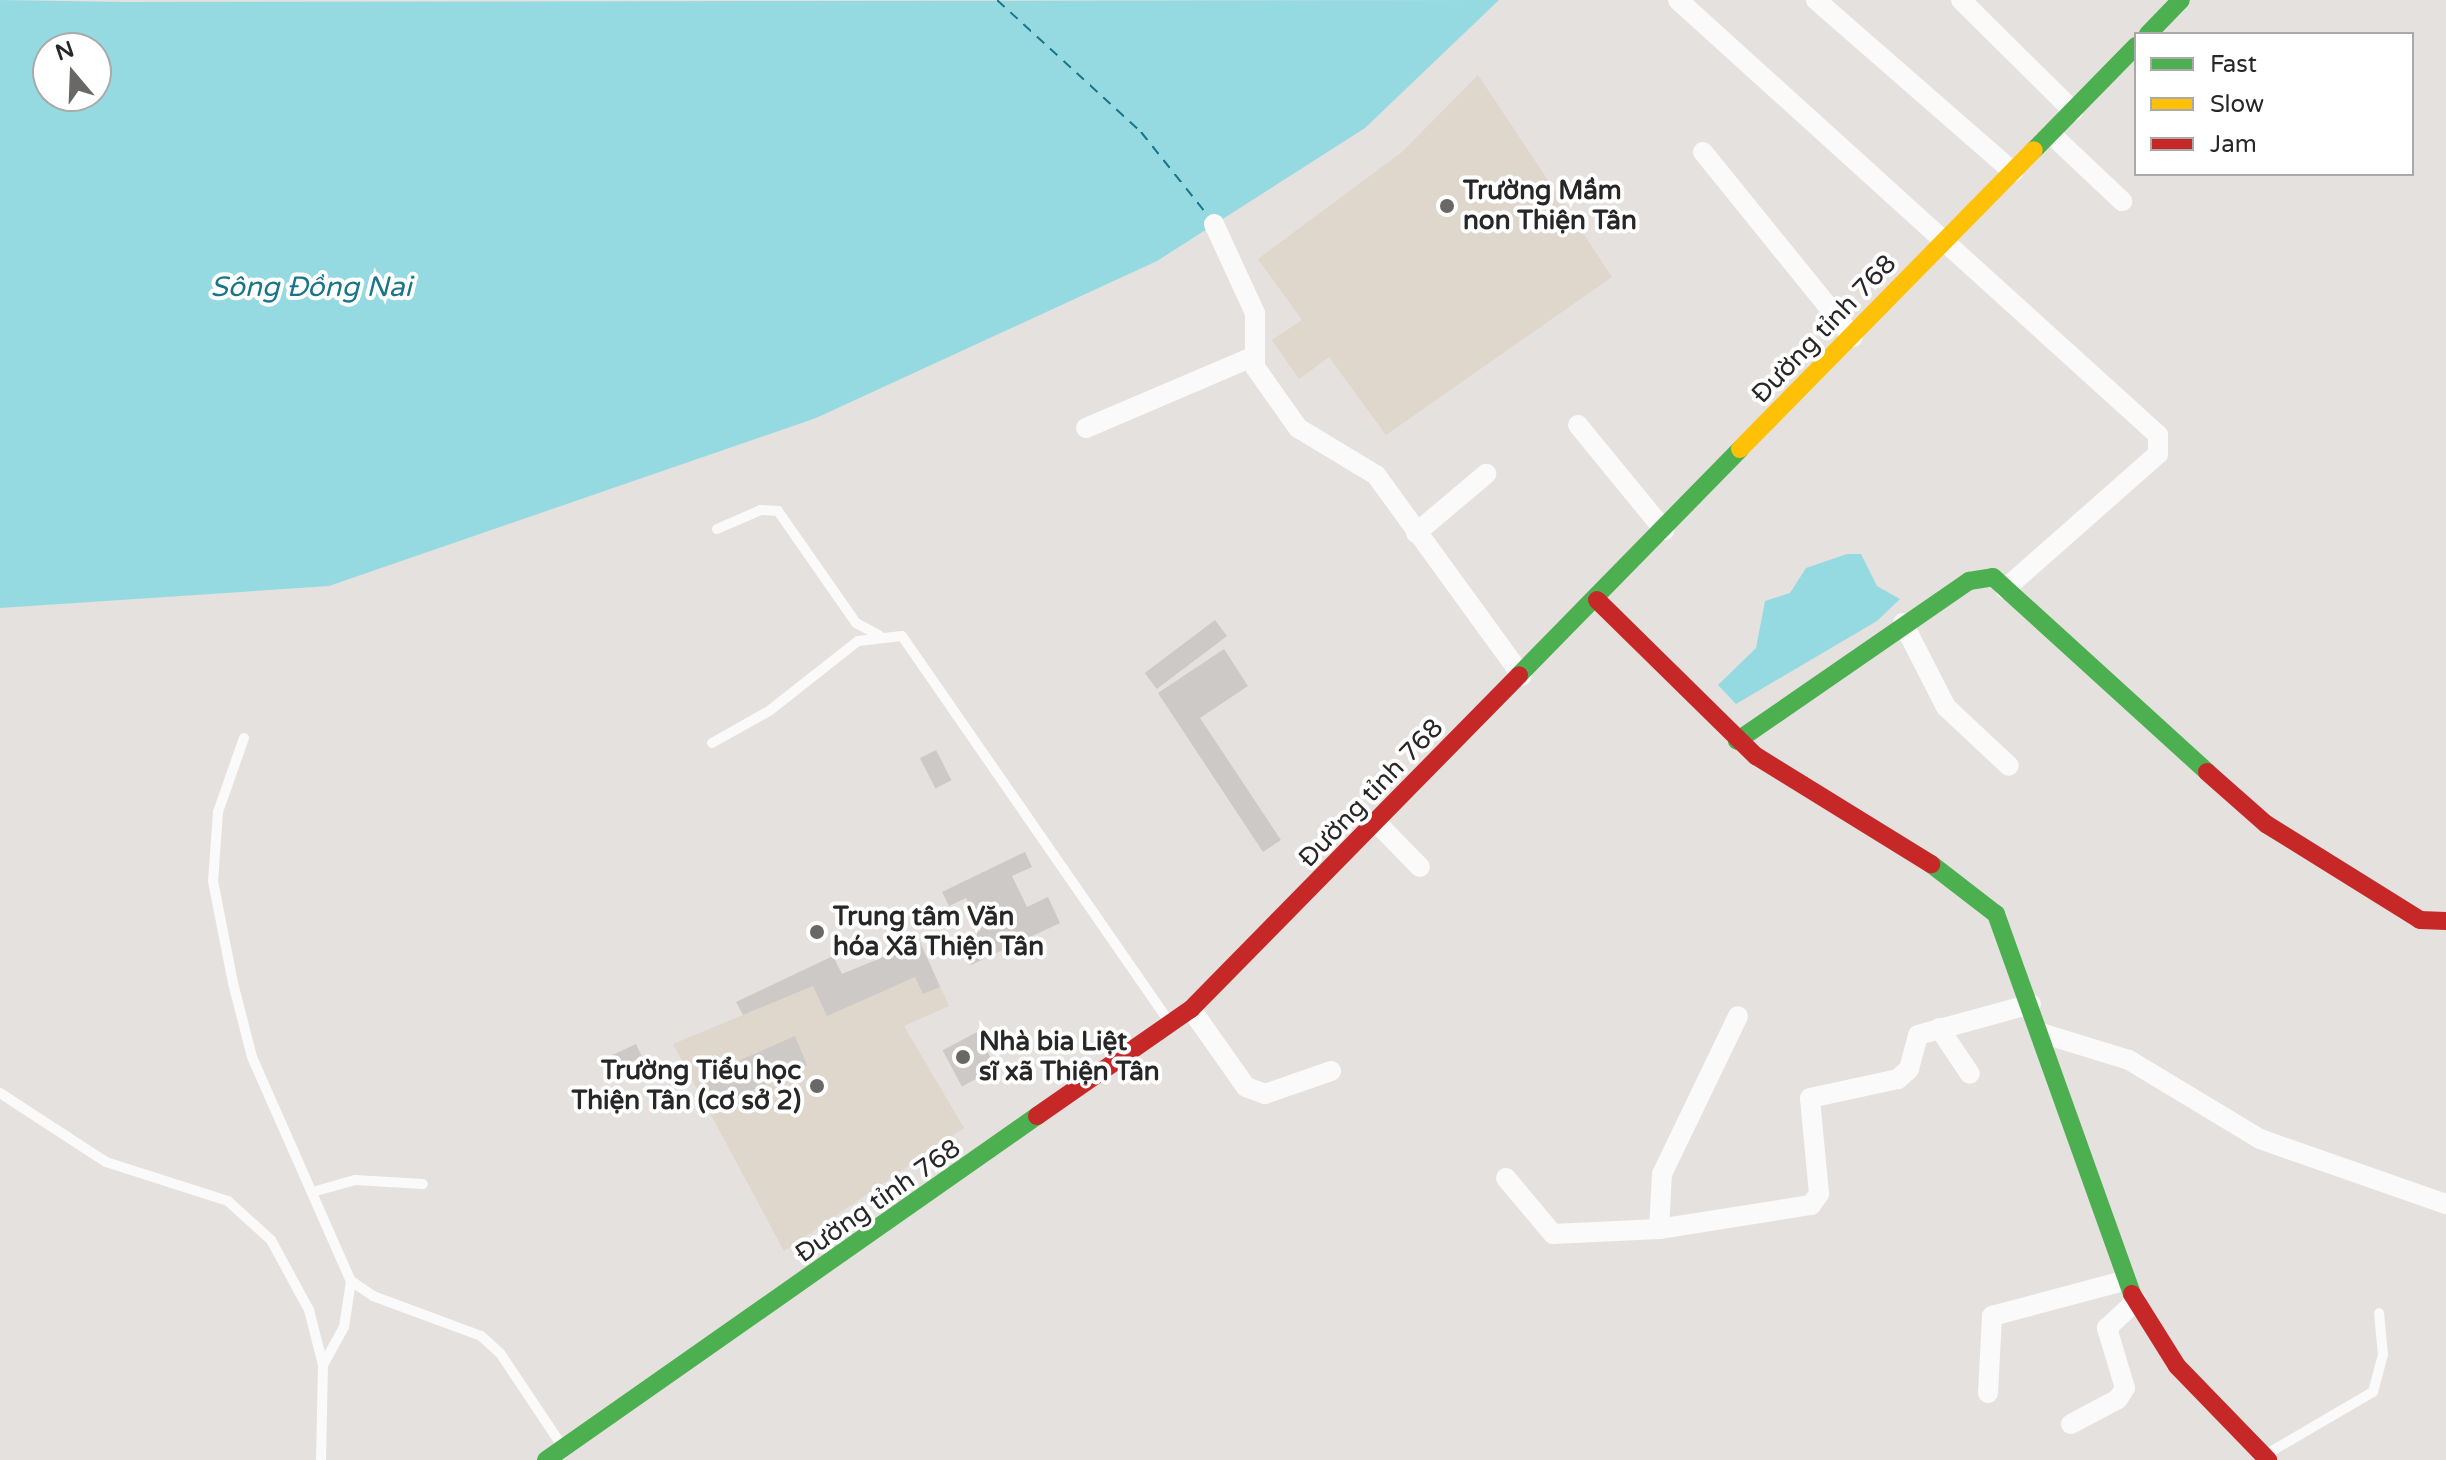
<!DOCTYPE html>
<meta charset="utf-8">
<style>
body{margin:0}
#map{position:relative;width:2446px;height:1460px;overflow:hidden;background:#e4e1de;font-family:"Varela Round",sans-serif}
div>[style]{position:absolute}
[style*='--x']{left:calc(var(--x)*1px);top:calc(var(--y)*1px);width:calc(var(--w)*1px);rotate:calc(var(--a)*1deg)}
.education>*{inset:0;background:#dfd6cc}
.water>*{inset:0;background:#96dae1}
.ferry>*{height:2px;margin-top:-1px;transform-origin:0;background:repeating-linear-gradient(90deg,#197589 0 10px,transparent 0 18px)}
.building>*{inset:0;background:#ccc9c7;transform-origin:0 0}
.lane>*{height:10px;margin:-5px;padding:0 5px;transform-origin:5px;border-radius:5px;background:#fbfafa}
.street>*{height:20px;margin:-10px;padding:0 10px;transform-origin:10px;border-radius:10px;background:#fbfafa}
.fast>*{height:18px;margin:-9px;padding:0 9px;transform-origin:9px;border-radius:9px;background:#4caf50}
.slow>*{height:18px;margin:-9px;padding:0 9px;transform-origin:9px;border-radius:9px;background:#ffc107}
.jam>*{height:18px;margin:-9px;padding:0 9px;transform-origin:9px;border-radius:9px;background:#c62828}
.dots>*{width:22px;height:22px;translate:-50% -50%;box-sizing:border-box;border:4px solid #fff;border-radius:50%}
span{translate:-50% -50%;white-space:nowrap;text-align:center;line-height:1.15;-webkit-text-stroke:8px #fff;paint-order:stroke}
.poi-label{font-size:26px;color:#272727;font-weight:700}
.left{translate:0 -50%;text-align:left}
.right{translate:-100% -50%;text-align:right}
.street-label{font-size:26px;color:#272727}
.water-label{font-size:28px;color:#197589;font-style:italic}
.legend{position:absolute;left:2134px;top:32px;width:280px;height:144px;box-sizing:border-box;background:#fff;border:2px solid #a9a9a9;margin:0;padding:10px 14px;list-style:none;font-size:24px;color:#272727}
.legend li{display:flex;align-items:center;gap:16px;height:40px}
.legend b{width:40px;border:2px solid #a9a9a9}
.north{position:absolute;left:32px;top:32px;width:80px;height:80px;box-sizing:border-box;background:#fff;border:2px solid #a9a9a9;border-radius:50%;rotate:341deg;font-size:22px;font-weight:700;line-height:32px;text-align:center;color:#272727}
.north::after{content:'';display:block;margin:auto;width:28px;height:36px;background:#696867;clip-path:polygon(50% 0,100% 100%,50% 72%,0 100%)}
</style>
<div id="map">
<div class="education">
<div style="clip-path:polygon(1478px 75px,1612px 277px,1386px 435px,1329px 357px,1299px 379px,1272px 340px,1302px 320px,1258px 259px,1402px 152px)"></div>
<div style="clip-path:polygon(920px 942px,949px 1006px,904px 1026px,964px 1128px,784px 1251px,673px 1044px)"></div>
</div>
<div class="water">
<div style="clip-path:polygon(evenodd,0 0,124px 2px,1499px 0,1365px 128px,1157px 261px,816px 418px,329px 586px,0 608px,0 0,48px 48px,96px 48px,96px 96px,48px 96px,48px 48px)"></div>
<div style="clip-path:polygon(1847px 554px,1861px 554px,1877px 586px,1900px 599px,1877px 621px,1736px 704px,1718px 685px,1756px 648px,1765px 601px,1790px 593px,1806px 568px)"></div>
</div>
<div class="ferry">
<div style="--x:997;--y:0;--w:195;--a:42.5"></div>
<div style="--x:1141;--y:132;--w:109;--a:51.3"></div>
</div>
<div class="building">
<div style="left:1215px;top:620px;width:20px;height:88px;rotate:53deg"></div>
<div style="clip-path:polygon(1224px 649px,1248px 686px,1200px 718px,1281px 840px,1263px 852px,1158px 693px)"></div>
<div style="left:936px;top:750px;width:34px;height:18px;rotate:63deg"></div>
<div style="clip-path:polygon(1025px 852px,1032px 867px,1012px 876px,1027px 907px,1048px 897px,1060px 923px,971px 965px,959px 940px,981px 930px,966px 898px,949px 906px,942px 892px)"></div>
<div style="clip-path:polygon(920px 942px,940px 987px,923px 994px,915px 977px,827px 1016px,813px 986px,743px 1015px,736px 1002px,833px 956px,842px 974px)"></div>
<div style="left:977px;top:1032px;width:41px;height:39px;rotate:62deg"></div>
<div style="clip-path:polygon(795px 1036px,807px 1065px,737px 1097px,733px 1089px,710px 1099px,700px 1078px)"></div>
<div style="left:636px;top:1044px;width:14px;height:26px;rotate:65deg"></div>
</div>
<div class="lane">
<div style="--x:717;--y:529;--w:48;--a:-23.4"></div>
<div style="--x:761;--y:510;--w:17;--a:3"></div>
<div style="--x:778;--y:511;--w:136;--a:55.1"></div>
<div style="--x:856;--y:623;--w:26;--a:28"></div>
<div style="--x:244;--y:738;--w:78;--a:109.4"></div>
<div style="--x:218;--y:812;--w:69;--a:94.1"></div>
<div style="--x:213;--y:881;--w:104;--a:78.9"></div>
<div style="--x:233;--y:983;--w:76;--a:75.6"></div>
<div style="--x:252;--y:1057;--w:245;--a:66.2"></div>
<div style="--x:351;--y:1281;--w:27;--a:34"></div>
<div style="--x:373;--y:1296;--w:115;--a:20.3"></div>
<div style="--x:481;--y:1336;--w:25;--a:42"></div>
<div style="--x:500;--y:1353;--w:110;--a:56.2"></div>
<div style="--x:712;--y:743;--w:65;--a:-29.3"></div>
<div style="--x:769;--y:711;--w:113;--a:-38.2"></div>
<div style="--x:858;--y:641;--w:44;--a:-6.5"></div>
<div style="--x:902;--y:636;--w:467;--a:55.3"></div>
<div style="--x:0;--y:1093;--w:126;--a:33.1"></div>
<div style="--x:106;--y:1162;--w:128;--a:17.7"></div>
<div style="--x:228;--y:1201;--w:58;--a:42.2"></div>
<div style="--x:271;--y:1240;--w:80;--a:61.5"></div>
<div style="--x:309;--y:1310;--w:57;--a:75.7"></div>
<div style="--x:323;--y:1365;--w:95;--a:91.2"></div>
<div style="--x:316;--y:1191;--w:41;--a:-15.8"></div>
<div style="--x:355;--y:1180;--w:68;--a:3.4"></div>
<div style="--x:323;--y:1365;--w:43;--a:-61.1"></div>
<div style="--x:344;--y:1327;--w:47;--a:-81.3"></div>
<div style="--x:2265;--y:1455;--w:125;--a:-30.3"></div>
<div style="--x:2373;--y:1392;--w:38;--a:-75"></div>
<div style="--x:2383;--y:1355;--w:42;--a:-95.4"></div>
</div>
<div class="street">
<div style="--x:1678;--y:0;--w:648;--a:42.18"></div>
<div style="--x:2158;--y:435;--w:19;--a:90"></div>
<div style="--x:2158;--y:454;--w:204;--a:138.6"></div>
<div style="--x:1816;--y:0;--w:262;--a:41.1"></div>
<div style="--x:1961;--y:0;--w:158;--a:44.7"></div>
<div style="--x:2051;--y:134;--w:98;--a:43.3"></div>
<div style="--x:1703;--y:152;--w:238;--a:51"></div>
<div style="--x:1214;--y:224;--w:98;--a:65.3"></div>
<div style="--x:1255;--y:313;--w:54;--a:90"></div>
<div style="--x:1255;--y:367;--w:75;--a:54.8"></div>
<div style="--x:1298;--y:428;--w:91;--a:31.1"></div>
<div style="--x:1376;--y:475;--w:248;--a:54"></div>
<div style="--x:1578;--y:425;--w:136;--a:50.7"></div>
<div style="--x:1086;--y:428;--w:178;--a:-23.1"></div>
<div style="--x:1416;--y:533;--w:92;--a:-40.1"></div>
<div style="--x:1903;--y:623;--w:94;--a:62.9"></div>
<div style="--x:1946;--y:707;--w:86;--a:43.1"></div>
<div style="--x:1378;--y:824;--w:60;--a:45.7"></div>
<div style="--x:1191;--y:1009;--w:95;--a:54.8"></div>
<div style="--x:1246;--y:1087;--w:20;--a:20"></div>
<div style="--x:1265;--y:1094;--w:70;--a:-19.2"></div>
<div style="--x:1939;--y:1028;--w:55;--a:56"></div>
<div style="--x:2041;--y:1033;--w:92;--a:17.1"></div>
<div style="--x:2129;--y:1060;--w:153;--a:31.1"></div>
<div style="--x:2260;--y:1139;--w:197;--a:19.3"></div>
<div style="--x:1506;--y:1178;--w:73;--a:50"></div>
<div style="--x:1553;--y:1234;--w:106;--a:-2.7"></div>
<div style="--x:1659;--y:1229;--w:154;--a:-9"></div>
<div style="--x:1811;--y:1205;--w:14;--a:-54"></div>
<div style="--x:1819;--y:1194;--w:96;--a:-95.4"></div>
<div style="--x:1810;--y:1098;--w:90;--a:-12.2"></div>
<div style="--x:1898;--y:1079;--w:15;--a:-42"></div>
<div style="--x:1909;--y:1069;--w:35;--a:-75"></div>
<div style="--x:1918;--y:1035;--w:117;--a:-15.3"></div>
<div style="--x:1659;--y:1229;--w:55;--a:-86.9"></div>
<div style="--x:1662;--y:1174;--w:175;--a:-64.3"></div>
<div style="--x:1988;--y:1393;--w:77;--a:-87"></div>
<div style="--x:1992;--y:1316;--w:137;--a:-14.9"></div>
<div style="--x:2071;--y:1424;--w:53;--a:-28"></div>
<div style="--x:2118;--y:1399;--w:13;--a:-58"></div>
<div style="--x:2125;--y:1388;--w:63;--a:-106.7"></div>
<div style="--x:2107;--y:1328;--w:40;--a:-43"></div>
</div>
<div class="fast">
<div style="--x:2148;--y:34;--w:47;--a:-45.9"></div>
<div style="--x:2034;--y:150;--w:146;--a:-45.6"></div>
<div style="--x:1519;--y:675;--w:316;--a:-45.6"></div>
<div style="--x:1737;--y:741;--w:282;--a:-34.6"></div>
<div style="--x:1969;--y:581;--w:24;--a:-9"></div>
<div style="--x:1993;--y:577;--w:290;--a:42.3"></div>
<div style="--x:1931;--y:864;--w:82;--a:37.6"></div>
<div style="--x:1996;--y:914;--w:404;--a:70.3"></div>
<div style="--x:546;--y:1460;--w:600;--a:-35.02"></div>
</div>
<div class="slow">
<div style="--x:1740;--y:449;--w:419;--a:-45.5"></div>
</div>
<div class="jam">
<div style="--x:1597;--y:600;--w:223;--a:44.5"></div>
<div style="--x:1756;--y:756;--w:206;--a:31.7"></div>
<div style="--x:2207;--y:772;--w:79;--a:41.4"></div>
<div style="--x:2266;--y:824;--w:181;--a:31.9"></div>
<div style="--x:2420;--y:920;--w:26;--a:2"></div>
<div style="--x:1037;--y:1116;--w:188;--a:-34.8"></div>
<div style="--x:1191;--y:1009;--w:468;--a:-45.5"></div>
<div style="--x:2132;--y:1294;--w:85;--a:58"></div>
<div style="--x:2177;--y:1366;--w:131;--a:45.9"></div>
</div>
<div class="dots">
<div style="left:1447px;top:206px;background:#696867"></div>
<div style="left:817px;top:932px;background:#696867"></div>
<div style="left:963px;top:1057px;background:#696867"></div>
<div style="left:817px;top:1086px;background:#696867"></div>
</div>
<div class="poi-label">
<span class="left" style="left:1463px;top:206px">Trường Mầm<br>non Thiện Tân</span>
<span class="left" style="left:833px;top:932px">Trung tâm Văn<br>hóa Xã Thiện Tân</span>
<span class="left" style="left:979px;top:1057px">Nhà bia Liệt<br>sĩ xã Thiện Tân</span>
<span class="right" style="left:801px;top:1086px">Trường Tiểu học<br>Thiện Tân (cơ sở 2)</span>
</div>
<div class="street-label">
<span style="left:1824px;top:329px;rotate:-46deg">Đường tỉnh 768</span>
<span style="left:1371px;top:793px;rotate:-46deg">Đường tỉnh 768</span>
<span style="left:878px;top:1201px;rotate:-35deg">Đường tỉnh 768</span>
</div>
<div class="water-label">
<span style="left:311px;top:287px">Sông Đồng Nai</span>
</div>
<ul class="legend">
<li><b style="height:10px;background:#4caf50"></b>Fast</li>
<li><b style="height:10px;background:#ffc107"></b>Slow</li>
<li><b style="height:10px;background:#c62828"></b>Jam</li>
</ul>
<div class="north">N</div>
</div>
